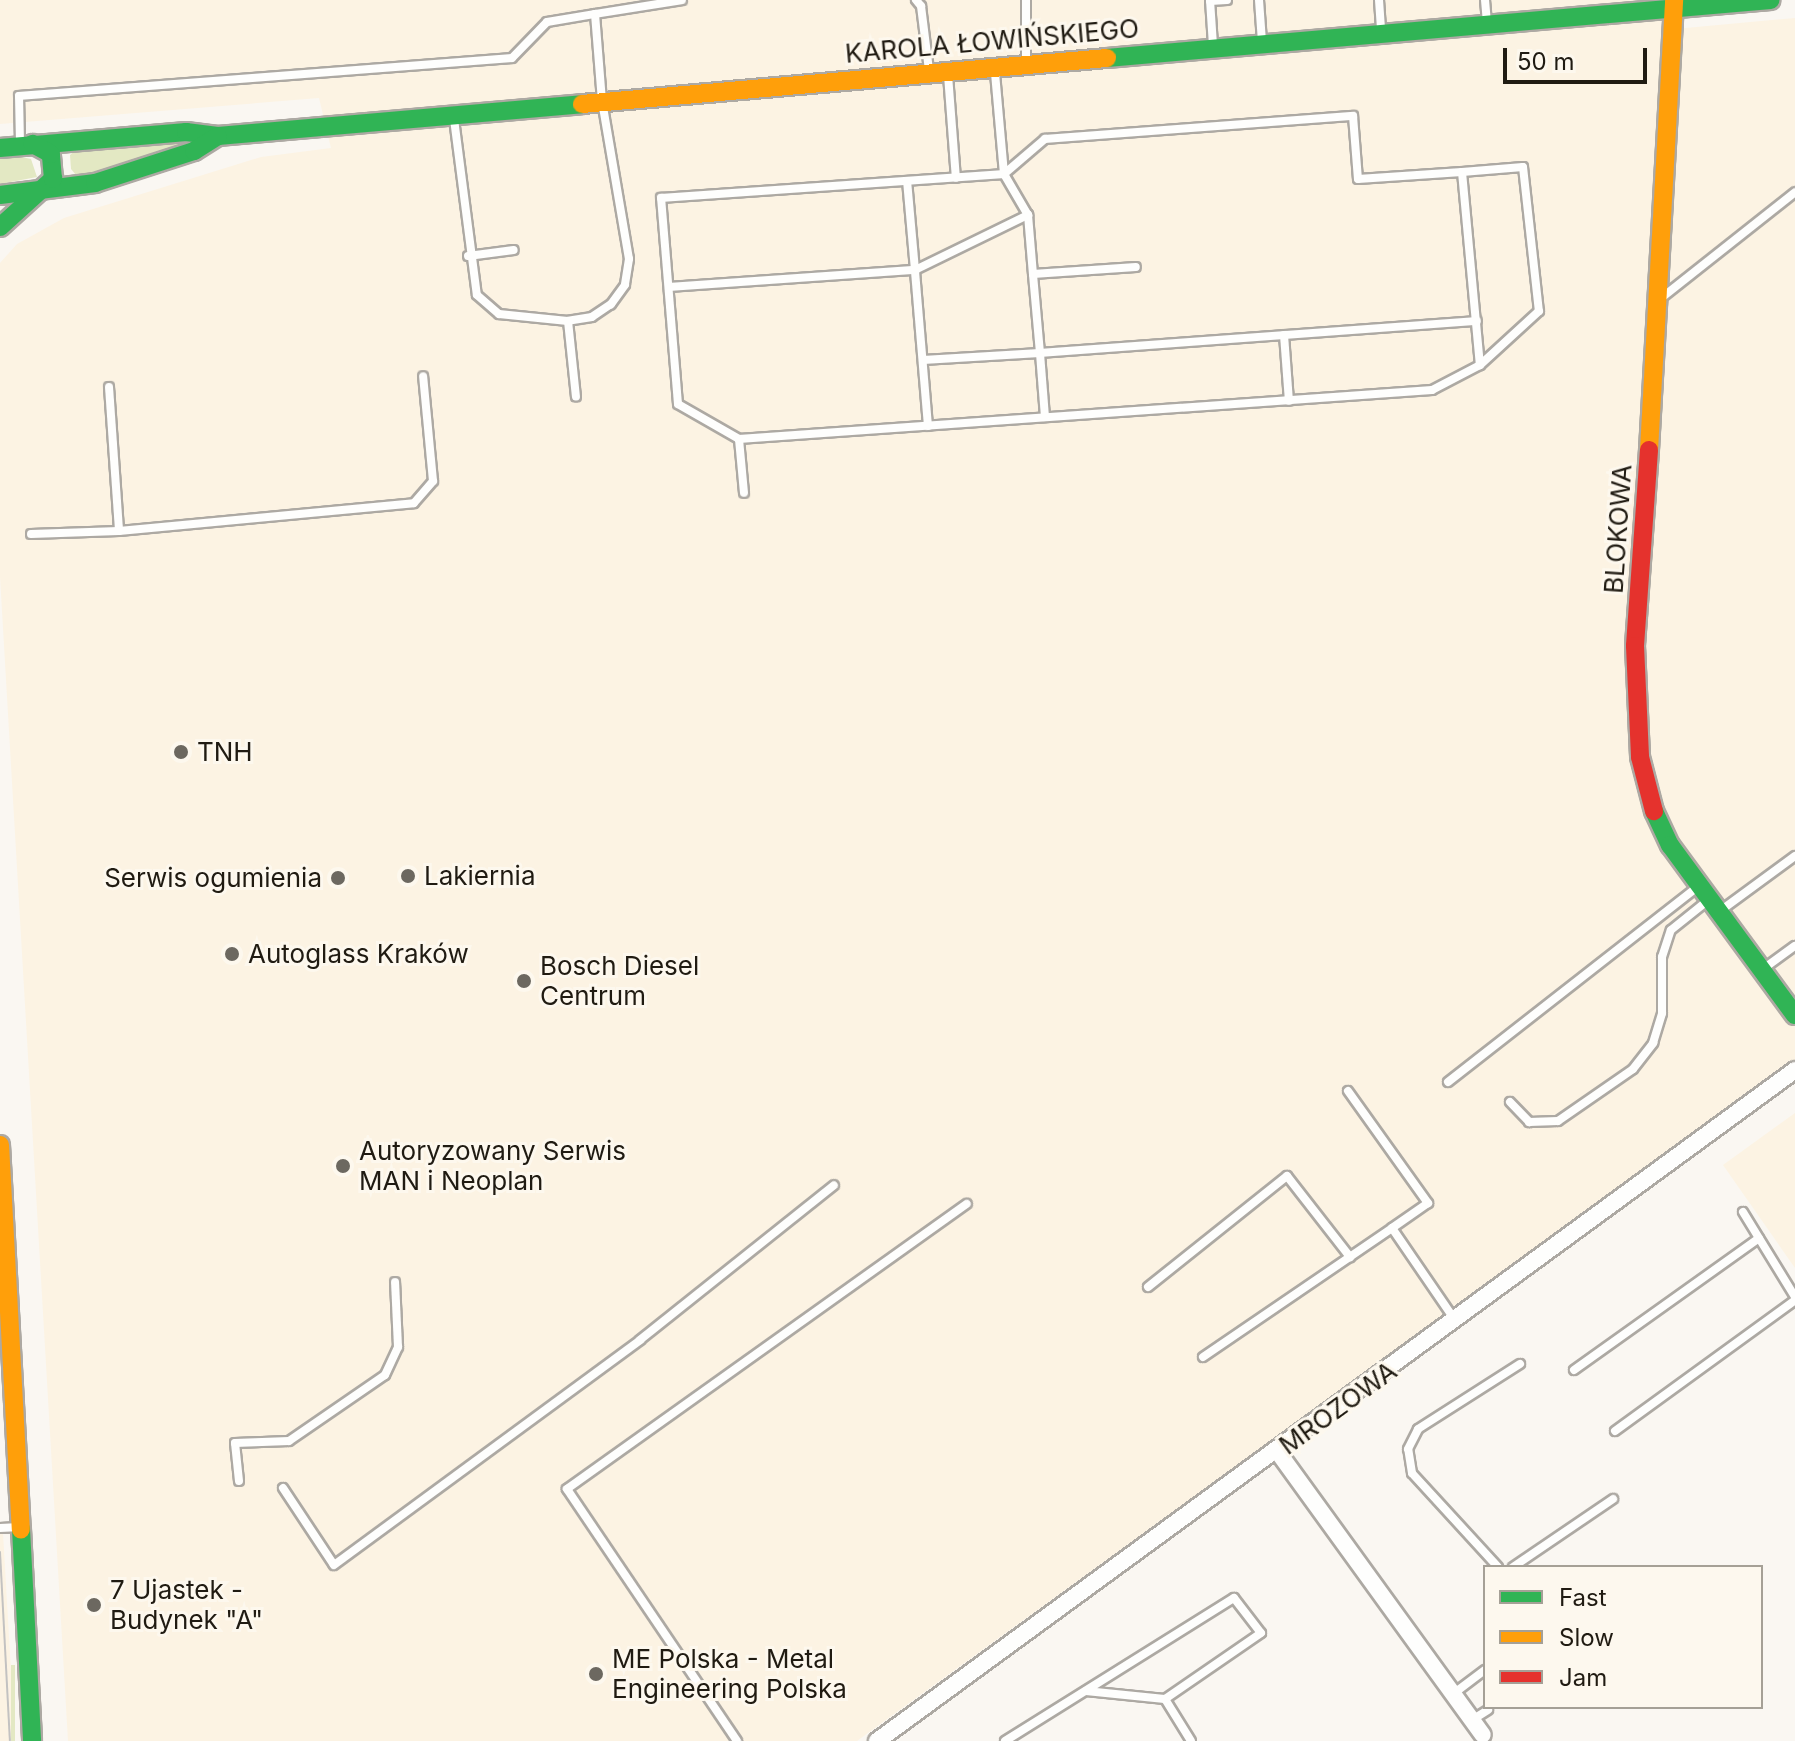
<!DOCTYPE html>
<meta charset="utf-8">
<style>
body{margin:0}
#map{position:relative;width:1795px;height:1741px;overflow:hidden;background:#faf7f2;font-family:Inter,sans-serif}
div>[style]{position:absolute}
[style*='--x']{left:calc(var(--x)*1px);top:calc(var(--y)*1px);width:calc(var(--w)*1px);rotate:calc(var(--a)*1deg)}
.built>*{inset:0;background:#fcf3e3}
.green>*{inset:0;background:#e3e8c3;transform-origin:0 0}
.roads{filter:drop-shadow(2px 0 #ada9a3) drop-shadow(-2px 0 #ada9a3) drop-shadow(0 2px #ada9a3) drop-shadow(0 -2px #ada9a3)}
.lane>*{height:8px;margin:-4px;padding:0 4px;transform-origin:4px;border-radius:4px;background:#fefefd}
.street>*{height:16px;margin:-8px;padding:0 8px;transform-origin:8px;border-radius:8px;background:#fefefd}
.fast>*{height:18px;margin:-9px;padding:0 9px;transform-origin:9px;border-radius:9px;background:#30b455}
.slow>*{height:18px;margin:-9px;padding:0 9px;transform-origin:9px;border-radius:9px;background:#ff9f0a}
.jam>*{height:18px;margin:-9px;padding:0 9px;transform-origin:9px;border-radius:9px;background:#e5322d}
.tram>*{height:2px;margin:-1px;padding:0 1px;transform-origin:1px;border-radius:1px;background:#c3c2c1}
.dots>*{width:22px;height:22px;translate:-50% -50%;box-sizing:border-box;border:4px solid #fdf8ee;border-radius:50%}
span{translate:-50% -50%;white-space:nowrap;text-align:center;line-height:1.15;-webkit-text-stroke:6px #fdf8ee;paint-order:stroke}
.street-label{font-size:26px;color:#201b12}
.poi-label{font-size:26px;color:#201b12}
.left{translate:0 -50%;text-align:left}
.right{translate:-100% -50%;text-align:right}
.legend{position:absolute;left:1483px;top:1565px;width:280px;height:144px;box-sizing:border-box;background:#fdf8ee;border:2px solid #a5a096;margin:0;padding:10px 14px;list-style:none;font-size:24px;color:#201b12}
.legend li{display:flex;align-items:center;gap:16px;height:40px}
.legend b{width:40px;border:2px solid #a5a096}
.scale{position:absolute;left:1503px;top:48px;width:144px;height:36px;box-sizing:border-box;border:4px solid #201b12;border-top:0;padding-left:10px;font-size:24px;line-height:28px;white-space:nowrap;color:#201b12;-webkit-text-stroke:6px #fdf8ee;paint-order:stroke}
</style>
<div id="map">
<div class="built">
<div style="clip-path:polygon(0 0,1664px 0,1664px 30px,1795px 18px,1795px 1060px,857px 1741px,68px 1741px,0 577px,0 263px,17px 244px,64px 218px,261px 157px,331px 148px,319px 98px,0 124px)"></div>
<div style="clip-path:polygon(1795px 1113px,1795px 1268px,1723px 1165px)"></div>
<div style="clip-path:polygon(0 1533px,3px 1533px,15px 1741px,0 1741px)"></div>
</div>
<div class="green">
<div style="clip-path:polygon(192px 141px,90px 174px,76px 175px,71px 169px,70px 155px,76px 150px)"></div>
<div style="clip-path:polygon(17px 156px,31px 159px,37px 177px,0 184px,0 158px)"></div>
<div style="left:11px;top:1665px;width:4px;height:76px"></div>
</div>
<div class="roads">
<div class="lane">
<div style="--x:916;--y:0;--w:8;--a:50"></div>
<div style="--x:921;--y:6;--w:64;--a:82.9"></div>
<div style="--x:1026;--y:0;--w:64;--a:90"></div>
<div style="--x:1210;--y:0;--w:45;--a:86.2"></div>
<div style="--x:1259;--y:0;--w:42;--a:85.9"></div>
<div style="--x:1379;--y:0;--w:31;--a:86"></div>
<div style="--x:1485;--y:0;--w:24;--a:85"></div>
<div style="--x:1210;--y:1;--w:17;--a:-3"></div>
<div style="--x:595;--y:14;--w:88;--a:-9.1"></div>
<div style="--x:995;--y:73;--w:101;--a:84.9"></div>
<div style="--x:1004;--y:174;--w:48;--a:59.7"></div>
<div style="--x:948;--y:75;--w:103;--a:85.6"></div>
<div style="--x:1353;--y:116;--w:63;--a:85.5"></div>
<div style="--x:1358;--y:179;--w:104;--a:-3.9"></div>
<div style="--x:1462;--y:172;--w:194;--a:84.7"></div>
<div style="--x:1480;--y:365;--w:54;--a:152.5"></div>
<div style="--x:1432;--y:390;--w:695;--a:175.96"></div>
<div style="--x:739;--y:439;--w:70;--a:-150.2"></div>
<div style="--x:678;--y:404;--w:207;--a:-94.7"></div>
<div style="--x:661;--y:198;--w:344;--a:-4"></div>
<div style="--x:1004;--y:174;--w:54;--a:-40.5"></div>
<div style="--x:1045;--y:139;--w:309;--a:-4.3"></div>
<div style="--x:454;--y:119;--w:177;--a:82.6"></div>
<div style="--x:477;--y:295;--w:29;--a:41"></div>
<div style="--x:499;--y:314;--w:69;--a:5.8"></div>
<div style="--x:568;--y:321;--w:76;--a:84"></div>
<div style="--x:20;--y:143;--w:47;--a:-91.2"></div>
<div style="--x:19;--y:96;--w:494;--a:-4.4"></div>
<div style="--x:512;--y:58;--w:50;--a:-45.8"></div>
<div style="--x:547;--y:22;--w:49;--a:-9.5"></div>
<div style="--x:595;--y:14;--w:87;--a:85.4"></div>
<div style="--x:602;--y:101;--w:160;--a:80.3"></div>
<div style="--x:629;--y:259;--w:26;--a:99"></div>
<div style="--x:625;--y:285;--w:24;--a:126"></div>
<div style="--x:611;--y:304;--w:23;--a:146"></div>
<div style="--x:592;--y:317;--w:24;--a:171"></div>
<div style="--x:1462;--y:172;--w:61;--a:-4.7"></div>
<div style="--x:1523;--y:167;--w:145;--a:83.7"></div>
<div style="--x:1539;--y:311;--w:80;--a:137.5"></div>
<div style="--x:468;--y:256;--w:46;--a:-7.4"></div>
<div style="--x:669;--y:287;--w:247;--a:-4"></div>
<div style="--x:915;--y:270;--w:89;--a:-95.1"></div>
<div style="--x:1664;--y:296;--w:167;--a:-38.4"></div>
<div style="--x:1284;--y:335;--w:66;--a:85.7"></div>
<div style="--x:923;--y:360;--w:117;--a:-3.4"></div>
<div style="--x:1040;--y:353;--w:79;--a:-95.1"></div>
<div style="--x:1033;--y:274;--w:103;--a:-3.9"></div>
<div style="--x:109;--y:387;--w:144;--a:86"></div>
<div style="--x:119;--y:531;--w:296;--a:-5.4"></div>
<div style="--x:414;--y:503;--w:29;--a:-49"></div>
<div style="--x:433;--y:481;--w:105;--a:-95.4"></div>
<div style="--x:1045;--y:417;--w:64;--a:-94.5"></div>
<div style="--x:1040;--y:353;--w:438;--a:-4.2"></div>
<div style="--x:928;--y:426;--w:157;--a:-94.8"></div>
<div style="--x:915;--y:270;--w:126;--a:-26"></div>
<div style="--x:1028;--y:215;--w:59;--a:85.2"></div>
<div style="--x:739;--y:439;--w:54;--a:84.7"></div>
<div style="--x:31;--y:534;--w:88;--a:-2"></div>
<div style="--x:1720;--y:911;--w:93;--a:-36.3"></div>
<div style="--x:1763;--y:969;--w:39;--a:-36"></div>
<div style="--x:1448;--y:1082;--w:318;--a:-38"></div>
<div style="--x:1348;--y:1091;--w:138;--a:54.5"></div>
<div style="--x:1428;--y:1203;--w:44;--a:145.2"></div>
<div style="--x:1510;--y:1102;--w:28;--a:46"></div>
<div style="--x:1529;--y:1122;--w:29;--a:-2"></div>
<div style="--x:1558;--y:1121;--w:91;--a:-34.7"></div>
<div style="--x:1633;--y:1069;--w:33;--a:-52"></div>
<div style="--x:1653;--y:1043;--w:31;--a:-73"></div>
<div style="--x:1662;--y:1013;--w:56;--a:-90"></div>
<div style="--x:1662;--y:957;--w:28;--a:-72"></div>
<div style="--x:1671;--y:930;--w:45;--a:-38.7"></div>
<div style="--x:1743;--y:1212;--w:100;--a:58.5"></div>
<div style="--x:1148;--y:1287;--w:178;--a:-38.6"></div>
<div style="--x:1287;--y:1176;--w:103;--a:52.1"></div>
<div style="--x:1203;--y:1357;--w:229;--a:-34.3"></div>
<div style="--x:1392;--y:1228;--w:112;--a:55.6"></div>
<div style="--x:1574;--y:1370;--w:227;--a:-35.5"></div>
<div style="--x:1615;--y:1431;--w:223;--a:-36"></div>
<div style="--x:239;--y:1481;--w:38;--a:-96"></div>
<div style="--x:235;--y:1443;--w:54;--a:-2.1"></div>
<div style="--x:289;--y:1441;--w:116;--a:-34.5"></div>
<div style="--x:385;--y:1375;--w:31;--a:-65"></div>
<div style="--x:398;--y:1347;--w:65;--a:-92.6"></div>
<div style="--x:283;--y:1488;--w:92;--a:56.5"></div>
<div style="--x:334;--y:1565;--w:380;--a:-36.3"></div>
<div style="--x:640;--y:1340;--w:248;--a:-38.6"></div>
<div style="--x:0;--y:1528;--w:20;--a:-3"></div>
<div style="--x:1498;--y:1567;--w:127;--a:-132.5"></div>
<div style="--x:1412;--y:1473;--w:24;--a:-99"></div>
<div style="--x:1408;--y:1449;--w:22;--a:-63"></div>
<div style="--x:1418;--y:1429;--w:121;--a:-32.5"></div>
<div style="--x:1513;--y:1567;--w:121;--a:-34.2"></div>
<div style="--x:1086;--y:1691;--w:79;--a:5.8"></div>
<div style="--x:1453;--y:1694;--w:40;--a:-37"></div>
<div style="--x:1472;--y:1720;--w:19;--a:-32"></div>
<div style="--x:737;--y:1741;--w:304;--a:-124"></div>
<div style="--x:567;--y:1489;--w:491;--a:-35.5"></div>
<div style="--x:1005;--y:1741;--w:270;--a:-32"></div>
<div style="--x:1234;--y:1598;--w:44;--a:52.4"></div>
<div style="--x:1261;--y:1633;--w:116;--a:145.5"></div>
<div style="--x:1165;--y:1699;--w:49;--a:58.2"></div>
</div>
<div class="street">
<div style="--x:1278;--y:1452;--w:349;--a:54.1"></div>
<div style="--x:877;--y:1741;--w:1137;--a:-36.16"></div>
</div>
<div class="fast">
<div style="--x:1107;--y:58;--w:666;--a:-5"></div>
<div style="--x:0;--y:148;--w:187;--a:-4.9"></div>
<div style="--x:186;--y:132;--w:32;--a:7"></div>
<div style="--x:218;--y:136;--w:365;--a:-5"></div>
<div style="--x:0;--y:195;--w:96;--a:-7.2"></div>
<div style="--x:95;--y:183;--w:104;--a:-17.9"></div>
<div style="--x:194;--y:151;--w:28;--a:-32"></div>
<div style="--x:0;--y:227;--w:72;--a:-42.2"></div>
<div style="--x:53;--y:179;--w:25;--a:-95"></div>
<div style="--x:51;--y:154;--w:21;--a:-151"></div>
<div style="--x:1654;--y:811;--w:38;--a:65"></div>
<div style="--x:1670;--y:845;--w:211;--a:53.7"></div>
<div style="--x:21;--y:1529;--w:212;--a:87"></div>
</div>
<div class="slow">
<div style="--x:582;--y:104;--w:527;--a:-5.01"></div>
<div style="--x:1649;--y:450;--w:451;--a:-86.8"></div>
<div style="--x:0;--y:1145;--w:385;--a:86.9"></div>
</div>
<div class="jam">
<div style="--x:1649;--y:450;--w:196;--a:94.1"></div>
<div style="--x:1635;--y:646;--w:111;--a:87.4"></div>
<div style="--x:1640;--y:757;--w:56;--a:75.5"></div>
</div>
</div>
<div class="tram">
<div style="--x:0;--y:1552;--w:189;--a:87"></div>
</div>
<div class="dots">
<div style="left:181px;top:752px;background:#6c6860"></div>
<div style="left:408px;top:876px;background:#6c6860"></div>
<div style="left:338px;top:878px;background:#6c6860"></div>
<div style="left:232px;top:954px;background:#6c6860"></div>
<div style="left:524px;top:981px;background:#6c6860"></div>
<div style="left:343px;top:1166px;background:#6c6860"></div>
<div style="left:94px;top:1605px;background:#6c6860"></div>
<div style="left:596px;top:1674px;background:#6c6860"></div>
</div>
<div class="street-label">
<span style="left:992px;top:41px;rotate:-5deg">KAROLA ŁOWIŃSKIEGO</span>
<span style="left:1618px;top:529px;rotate:-86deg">BLOKOWA</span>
<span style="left:1338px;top:1408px;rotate:-36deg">MROZOWA</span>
</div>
<div class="poi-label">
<span class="left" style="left:197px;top:752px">TNH</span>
<span class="left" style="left:424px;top:876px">Lakiernia</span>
<span class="right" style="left:322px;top:878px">Serwis ogumienia</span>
<span class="left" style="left:248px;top:954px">Autoglass Kraków</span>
<span class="left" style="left:540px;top:981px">Bosch Diesel<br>Centrum</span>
<span class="left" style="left:359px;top:1166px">Autoryzowany Serwis<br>MAN i Neoplan</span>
<span class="left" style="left:110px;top:1605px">7 Ujastek -<br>Budynek "A"</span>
<span class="left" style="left:612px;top:1674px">ME Polska - Metal<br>Engineering Polska</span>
</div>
<ul class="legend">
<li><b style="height:10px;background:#30b455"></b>Fast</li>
<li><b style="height:10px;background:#ff9f0a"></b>Slow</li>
<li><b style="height:10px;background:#e5322d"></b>Jam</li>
</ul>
<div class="scale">50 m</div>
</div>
